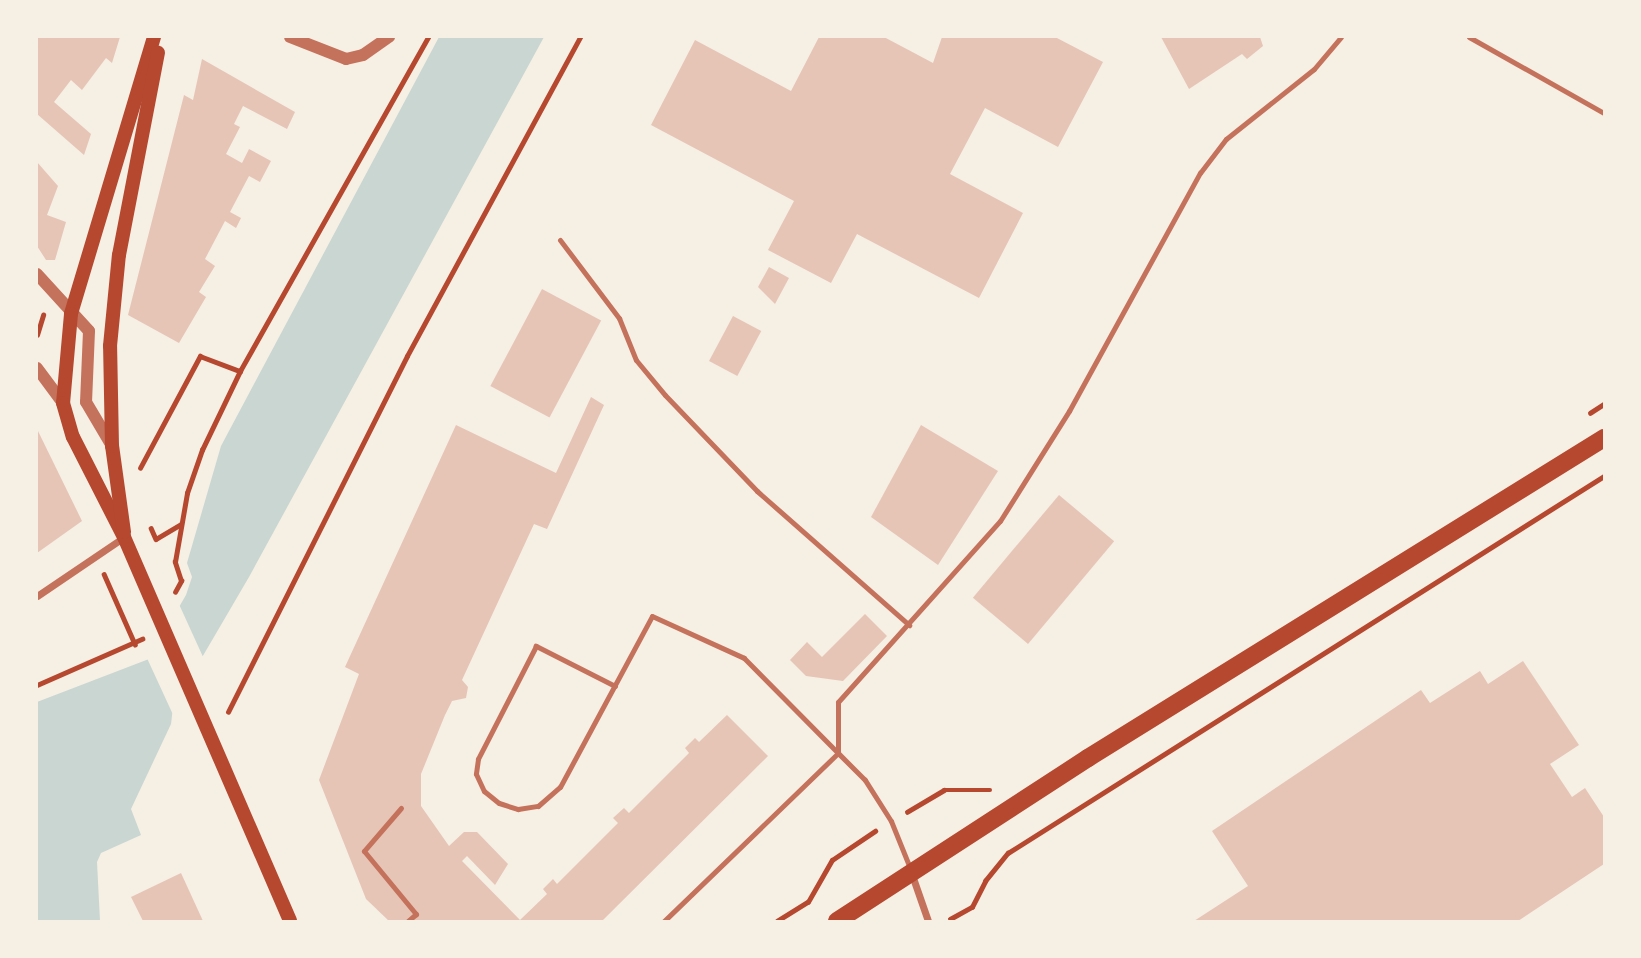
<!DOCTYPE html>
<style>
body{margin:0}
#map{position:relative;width:1641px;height:958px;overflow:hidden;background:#f6efe4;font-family:"Archivo Narrow",sans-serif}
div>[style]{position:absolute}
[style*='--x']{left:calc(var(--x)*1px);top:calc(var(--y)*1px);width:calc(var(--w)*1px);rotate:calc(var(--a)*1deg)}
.water>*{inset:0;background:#c9d6d2}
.pier>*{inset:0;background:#f6efe4}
.building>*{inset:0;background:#e6c5b7;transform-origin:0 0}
.path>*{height:4.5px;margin:-2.25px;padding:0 2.25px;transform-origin:2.25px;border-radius:2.25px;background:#b5482f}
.service>*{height:5px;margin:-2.5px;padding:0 2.5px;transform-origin:2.5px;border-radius:2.5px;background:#c5725c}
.minor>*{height:7px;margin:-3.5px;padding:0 3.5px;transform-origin:3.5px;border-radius:3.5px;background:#c5725c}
.tertiary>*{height:12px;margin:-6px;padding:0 6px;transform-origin:6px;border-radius:6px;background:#c5725c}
.secondary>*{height:14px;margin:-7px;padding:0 7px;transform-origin:7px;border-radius:7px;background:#b5482f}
.primary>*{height:18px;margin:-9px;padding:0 9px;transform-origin:9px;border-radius:9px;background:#b5482f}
span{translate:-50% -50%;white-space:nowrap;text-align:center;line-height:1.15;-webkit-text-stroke:5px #f6efe4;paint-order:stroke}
.frame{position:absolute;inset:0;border:38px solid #f6efe4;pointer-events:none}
</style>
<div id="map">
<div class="water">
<div style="clip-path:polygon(439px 37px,544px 37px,249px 577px,173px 707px,171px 724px,131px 809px,141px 835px,101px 853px,97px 862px,100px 921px,37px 921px,37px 702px,149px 659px,186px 595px,192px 577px,187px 563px,221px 446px)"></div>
</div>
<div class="pier">
<div style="clip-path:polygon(178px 602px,204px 659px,177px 708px,175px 719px,146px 656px)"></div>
</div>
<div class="building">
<div style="clip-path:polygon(37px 37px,120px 37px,112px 63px,106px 58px,82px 90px,71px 80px,54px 102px,91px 134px,84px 155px,37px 114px)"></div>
<div style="clip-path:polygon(819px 37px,884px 37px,933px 63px,942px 37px,1055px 37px,1103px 62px,1058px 147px,985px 108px,950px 174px,1023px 213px,979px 298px,857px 234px,831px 283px,768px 250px,794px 201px,651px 125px,695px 40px,791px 91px)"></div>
<div style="clip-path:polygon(1161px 37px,1260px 37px,1263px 46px,1247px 59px,1242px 54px,1189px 89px)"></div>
<div style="clip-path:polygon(202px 59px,295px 112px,287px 129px,243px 106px,234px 124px,240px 127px,226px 154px,242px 163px,249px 149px,271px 161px,260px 182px,249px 176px,230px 212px,241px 218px,236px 228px,225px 221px,205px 259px,215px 266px,199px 292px,206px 297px,179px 343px,128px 315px,184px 95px,193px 100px)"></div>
<div style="clip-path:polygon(37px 162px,58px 186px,47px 215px,66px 222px,55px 260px,46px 260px,37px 246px)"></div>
<div style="clip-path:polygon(769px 267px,789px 278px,775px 304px,758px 287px)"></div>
<div style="left:542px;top:289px;width:67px;height:110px;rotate:28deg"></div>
<div style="left:733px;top:316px;width:32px;height:51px;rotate:28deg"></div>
<div style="clip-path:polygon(591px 397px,604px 405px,547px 529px,534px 524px,462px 680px,468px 687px,466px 698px,452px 701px,445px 715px,421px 774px,421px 806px,449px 846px,464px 832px,477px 832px,508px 864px,495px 885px,467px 856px,462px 861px,520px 920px,547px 894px,543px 889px,553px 879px,557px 884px,618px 823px,613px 818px,624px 808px,629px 813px,689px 753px,685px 748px,695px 738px,699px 742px,727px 715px,768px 756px,602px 921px,389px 921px,366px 899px,319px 780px,359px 674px,345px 667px,456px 425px,556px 473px)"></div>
<div style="clip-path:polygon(921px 425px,998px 471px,938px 565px,871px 517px)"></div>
<div style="clip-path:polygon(37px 429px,82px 521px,37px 553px)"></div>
<div style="left:1059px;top:495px;width:72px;height:134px;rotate:40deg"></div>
<div style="clip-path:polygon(865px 614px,887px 636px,843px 681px,806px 676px,790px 660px,807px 642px,822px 657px)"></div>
<div style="clip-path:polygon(1523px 661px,1579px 745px,1550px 764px,1572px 797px,1585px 788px,1604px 817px,1604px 864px,1518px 921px,1194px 921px,1248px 886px,1212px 831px,1421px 690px,1430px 703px,1480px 671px,1488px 684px)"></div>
<div style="clip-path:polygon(181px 873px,203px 921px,143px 921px,131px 897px)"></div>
</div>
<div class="path">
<div style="--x:37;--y:335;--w:21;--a:-73"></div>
<div style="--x:1590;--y:413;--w:17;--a:-33"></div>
<div style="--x:140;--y:468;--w:127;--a:-61.8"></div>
<div style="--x:200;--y:356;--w:43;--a:20.6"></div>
<div style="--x:151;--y:528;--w:12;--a:66"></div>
<div style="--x:156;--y:539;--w:29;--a:-31"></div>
<div style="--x:104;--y:574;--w:77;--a:66.1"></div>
<div style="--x:175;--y:592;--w:13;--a:-61"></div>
<div style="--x:181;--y:581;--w:20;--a:-108"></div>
<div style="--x:175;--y:562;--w:70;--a:-80.1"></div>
<div style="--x:187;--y:493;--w:46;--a:-70.8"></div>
<div style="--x:202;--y:450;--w:88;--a:-64.3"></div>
<div style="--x:240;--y:371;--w:383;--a:-60.6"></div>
<div style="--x:37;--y:685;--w:115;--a:-23.7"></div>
<div style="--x:228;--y:712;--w:398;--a:-63.3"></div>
<div style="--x:407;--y:356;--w:363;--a:-61.5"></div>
<div style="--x:907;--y:812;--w:43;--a:-30.7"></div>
<div style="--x:944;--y:790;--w:46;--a:0"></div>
<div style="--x:950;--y:919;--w:25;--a:-29"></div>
<div style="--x:972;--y:907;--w:29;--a:-63"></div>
<div style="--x:985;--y:881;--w:36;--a:-51"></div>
<div style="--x:1008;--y:853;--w:705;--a:-32.32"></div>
<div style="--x:777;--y:921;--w:36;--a:-32"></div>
<div style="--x:808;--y:902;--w:48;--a:-60.3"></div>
<div style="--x:832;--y:860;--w:52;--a:-34"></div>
</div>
<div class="service">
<div style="--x:1469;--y:37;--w:155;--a:29.4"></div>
<div style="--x:560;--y:240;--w:98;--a:52.9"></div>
<div style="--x:619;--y:318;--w:45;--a:68"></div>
<div style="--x:636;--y:360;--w:45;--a:50.4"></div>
<div style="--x:665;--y:395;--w:133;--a:46.2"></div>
<div style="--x:757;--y:491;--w:203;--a:41.4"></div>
<div style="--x:615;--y:686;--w:89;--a:-153.1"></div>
<div style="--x:536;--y:646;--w:127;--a:117.2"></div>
<div style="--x:478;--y:759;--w:15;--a:98"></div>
<div style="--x:476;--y:774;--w:19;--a:65"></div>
<div style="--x:484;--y:791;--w:19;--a:39"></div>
<div style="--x:499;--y:803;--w:20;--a:18"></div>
<div style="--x:518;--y:809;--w:20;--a:-9"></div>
<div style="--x:538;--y:806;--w:29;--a:-41"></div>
<div style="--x:560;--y:787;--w:194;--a:-61.7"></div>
<div style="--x:652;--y:616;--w:101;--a:24.5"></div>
<div style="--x:744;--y:658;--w:134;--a:45.3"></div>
<div style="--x:838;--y:753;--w:242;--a:136"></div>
<div style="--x:401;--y:808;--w:57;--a:130.7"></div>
<div style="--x:364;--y:851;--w:82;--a:50.5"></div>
<div style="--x:416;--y:914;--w:11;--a:139"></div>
<div style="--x:910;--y:868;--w:51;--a:-112"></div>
<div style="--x:891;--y:821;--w:49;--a:-122.4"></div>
<div style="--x:865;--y:780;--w:38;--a:-135"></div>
<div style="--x:838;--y:753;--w:51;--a:-90"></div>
<div style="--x:838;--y:702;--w:243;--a:-48.2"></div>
<div style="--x:1000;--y:521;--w:130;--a:-57.9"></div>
<div style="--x:1069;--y:411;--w:272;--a:-61.2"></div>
<div style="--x:1200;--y:173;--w:43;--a:-52.6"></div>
<div style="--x:1226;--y:139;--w:112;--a:-38.5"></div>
<div style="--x:1314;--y:69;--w:42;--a:-49.8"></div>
</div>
<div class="minor">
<div style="--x:37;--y:596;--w:105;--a:-34.1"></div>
<div style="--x:912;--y:875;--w:49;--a:70.8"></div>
</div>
<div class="tertiary">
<div style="--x:290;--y:37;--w:60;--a:21.4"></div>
<div style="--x:346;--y:59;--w:17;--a:-13"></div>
<div style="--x:363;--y:55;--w:32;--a:-35"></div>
<div style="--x:37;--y:274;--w:77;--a:47.6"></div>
<div style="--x:89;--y:331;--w:71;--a:92.4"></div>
<div style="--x:86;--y:402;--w:51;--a:59.4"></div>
<div style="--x:37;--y:368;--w:44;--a:53.4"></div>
</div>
<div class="secondary">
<div style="--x:154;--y:37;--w:289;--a:106.7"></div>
<div style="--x:71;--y:314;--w:89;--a:95.1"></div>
<div style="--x:63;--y:403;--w:35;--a:74"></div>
<div style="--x:73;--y:437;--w:112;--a:63"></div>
<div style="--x:124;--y:537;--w:418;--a:66.6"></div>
<div style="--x:124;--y:532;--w:87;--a:-97.9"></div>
<div style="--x:112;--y:446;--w:100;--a:-91.1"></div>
<div style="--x:110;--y:346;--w:91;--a:-84.4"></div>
<div style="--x:119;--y:255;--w:206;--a:-79.1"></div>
</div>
<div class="primary">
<div style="--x:837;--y:921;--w:299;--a:-33"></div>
<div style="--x:1088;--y:758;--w:607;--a:-31.81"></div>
</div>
<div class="frame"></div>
</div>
